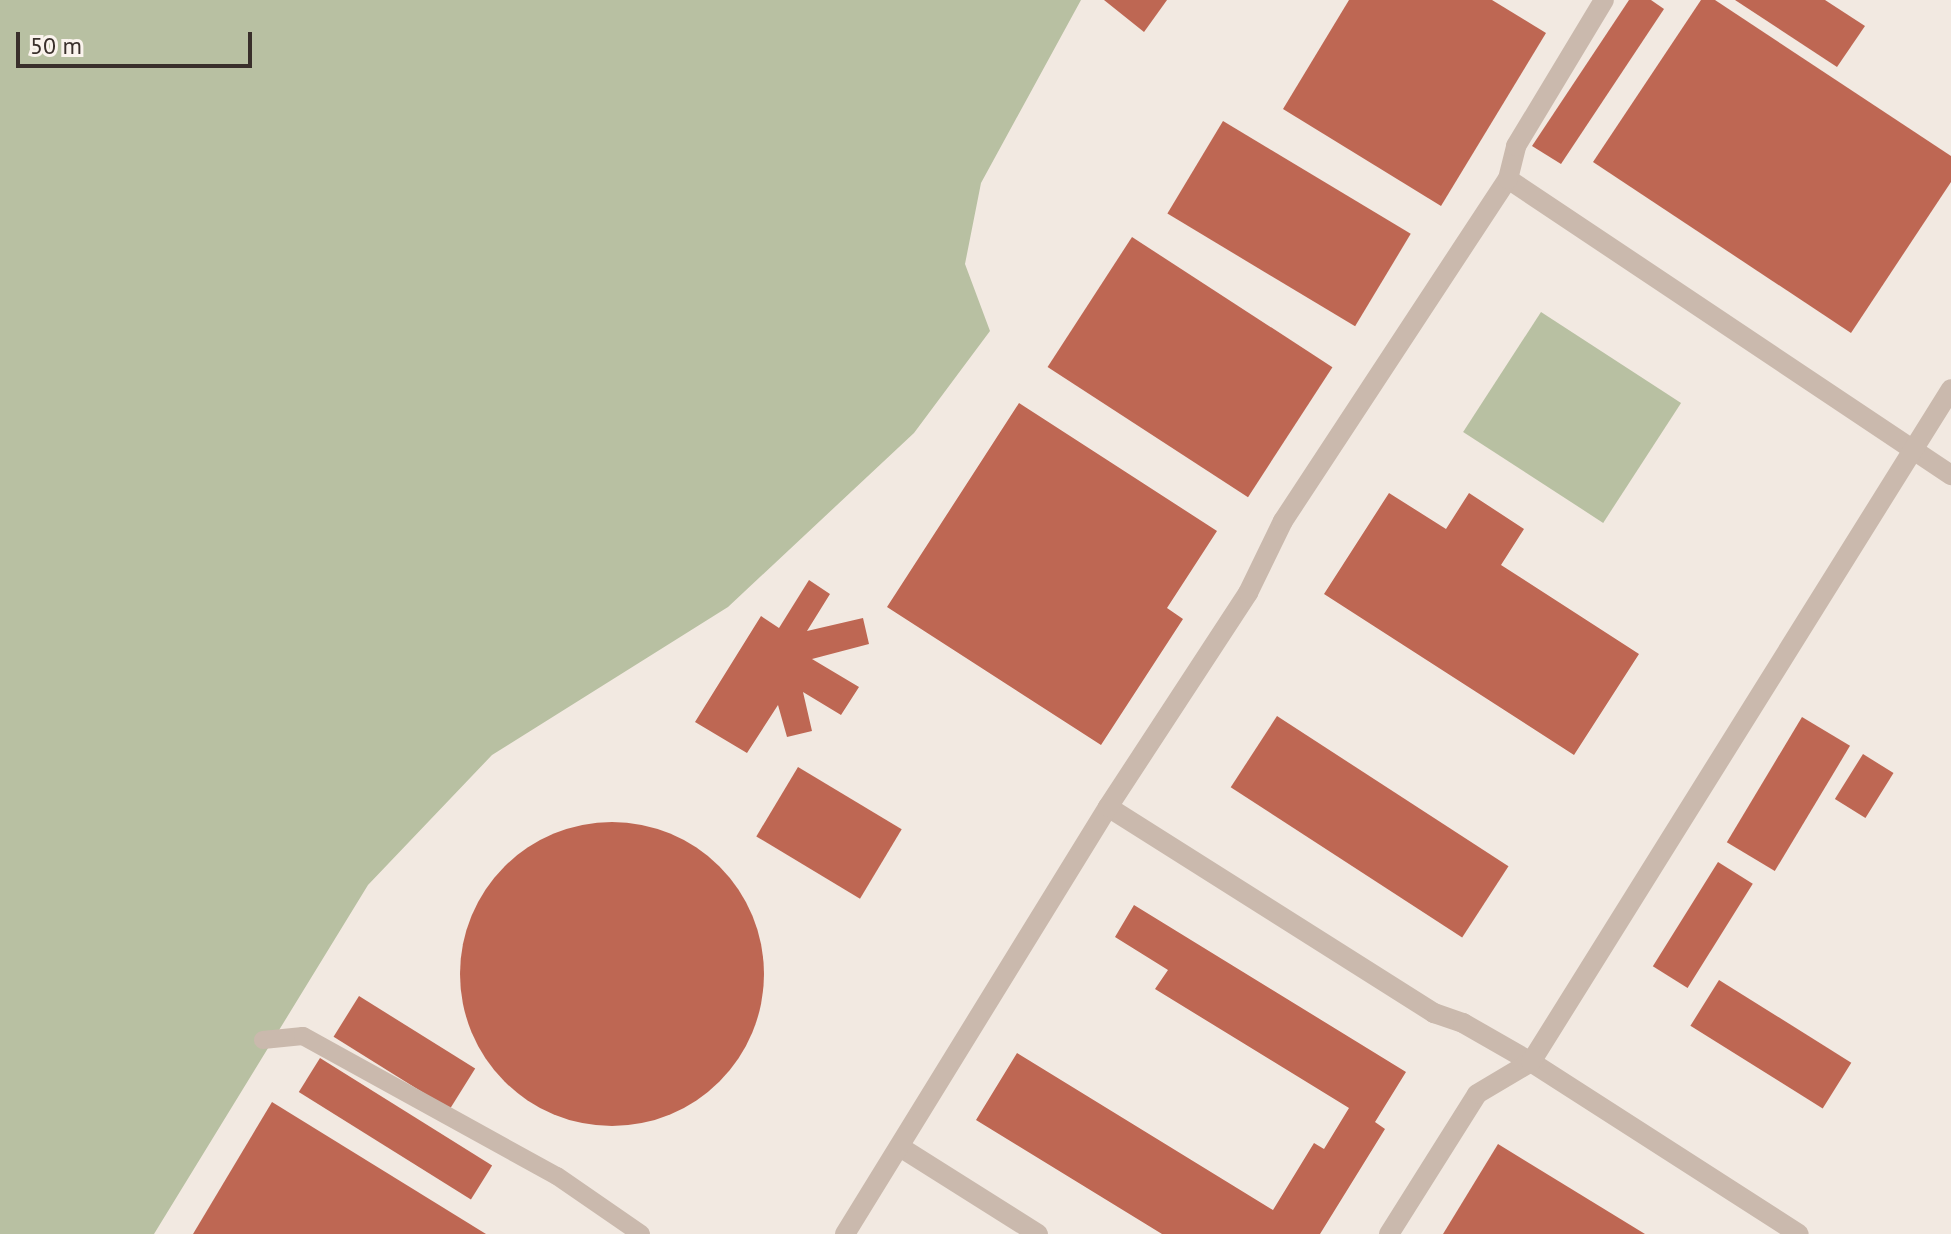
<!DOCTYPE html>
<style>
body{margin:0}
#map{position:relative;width:1951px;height:1234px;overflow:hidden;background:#f2e9e1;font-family:"PT Sans",sans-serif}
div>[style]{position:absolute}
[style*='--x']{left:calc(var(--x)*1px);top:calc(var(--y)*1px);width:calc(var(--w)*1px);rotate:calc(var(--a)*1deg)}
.green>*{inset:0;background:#b8c0a2;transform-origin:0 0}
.building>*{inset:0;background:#be6753;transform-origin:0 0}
.round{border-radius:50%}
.lane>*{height:18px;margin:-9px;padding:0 9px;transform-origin:9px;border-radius:9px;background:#cab9ad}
.street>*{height:20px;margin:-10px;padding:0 10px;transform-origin:10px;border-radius:10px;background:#cab9ad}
span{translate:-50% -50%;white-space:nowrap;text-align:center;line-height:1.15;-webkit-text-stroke:7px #faf3ed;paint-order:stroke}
.scale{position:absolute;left:16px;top:32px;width:236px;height:36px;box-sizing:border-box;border:4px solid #392f2b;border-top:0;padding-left:10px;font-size:24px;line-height:28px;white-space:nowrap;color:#392f2b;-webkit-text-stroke:6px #faf3ed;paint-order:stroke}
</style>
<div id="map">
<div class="green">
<div style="clip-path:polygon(0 0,1081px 0,981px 183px,965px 264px,990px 331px,914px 433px,728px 607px,492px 755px,368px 885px,154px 1234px,0 1234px)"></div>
<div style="left:1541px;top:312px;width:167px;height:143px;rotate:33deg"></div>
</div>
<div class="building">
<div style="clip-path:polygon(1104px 0,1167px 0,1144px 32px)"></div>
<div style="clip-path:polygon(1349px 0,1492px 0,1546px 33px,1441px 206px,1283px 109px)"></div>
<div style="clip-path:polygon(1629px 0,1651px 0,1664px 9px,1561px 164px,1532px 146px)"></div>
<div style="clip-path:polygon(1701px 0,1715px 0,1951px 156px,1951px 182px,1851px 333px,1593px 162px)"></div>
<div style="clip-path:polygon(1735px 0,1825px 0,1865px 26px,1837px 67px)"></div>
<div style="left:1223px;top:121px;width:219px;height:108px;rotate:31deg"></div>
<div style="left:1132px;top:237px;width:239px;height:155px;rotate:33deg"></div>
<div style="clip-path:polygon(1019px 403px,1217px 531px,1167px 608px,1183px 619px,1101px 745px,887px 607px)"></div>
<div style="clip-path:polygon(1389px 493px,1446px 529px,1469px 493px,1524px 529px,1501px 565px,1639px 654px,1574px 755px,1324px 594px)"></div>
<div style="clip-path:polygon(809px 580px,830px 594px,807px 631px,863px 618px,869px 644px,812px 659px,859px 687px,841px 715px,803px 692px,812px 731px,787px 737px,778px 705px,747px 753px,695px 722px,761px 616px,779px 628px)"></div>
<div style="left:1277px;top:716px;width:276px;height:85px;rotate:33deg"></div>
<div style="left:1802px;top:717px;width:56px;height:146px;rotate:31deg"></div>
<div style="left:1863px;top:754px;width:36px;height:53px;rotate:32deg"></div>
<div style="left:798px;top:767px;width:121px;height:81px;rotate:31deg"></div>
<div class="round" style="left:460px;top:822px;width:304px;height:304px"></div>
<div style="left:1718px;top:862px;width:41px;height:123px;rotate:32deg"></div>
<div style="clip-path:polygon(1134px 905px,1406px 1072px,1375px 1122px,1385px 1129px,1320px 1234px,1162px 1234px,976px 1120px,1017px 1053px,1273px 1210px,1314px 1143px,1324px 1149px,1349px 1108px,1155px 989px,1168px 970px,1115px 937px)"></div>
<div style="left:1719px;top:980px;width:156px;height:54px;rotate:32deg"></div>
<div style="left:359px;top:996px;width:137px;height:48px;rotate:32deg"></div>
<div style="left:320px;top:1058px;width:203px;height:40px;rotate:32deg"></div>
<div style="clip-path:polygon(272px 1102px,486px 1234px,193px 1234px)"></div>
<div style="clip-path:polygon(1498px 1144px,1645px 1234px,1443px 1234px)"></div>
</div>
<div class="lane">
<div style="--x:263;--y:1040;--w:40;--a:-5.7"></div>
<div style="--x:303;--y:1036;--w:290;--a:28.9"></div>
<div style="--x:557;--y:1176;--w:102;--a:34.6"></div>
</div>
<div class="street">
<div style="--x:1508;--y:179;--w:533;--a:33.75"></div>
<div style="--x:1108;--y:807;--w:386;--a:32.3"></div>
<div style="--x:1434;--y:1013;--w:31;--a:19"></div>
<div style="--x:1463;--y:1023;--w:78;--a:29.8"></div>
<div style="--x:1531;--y:1062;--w:318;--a:32.7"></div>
<div style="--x:900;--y:1147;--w:163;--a:32.2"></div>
<div style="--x:845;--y:1234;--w:501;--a:-58.37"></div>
<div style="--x:1108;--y:807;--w:256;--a:-56.8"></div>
<div style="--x:1248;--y:593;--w:80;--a:-64.1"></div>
<div style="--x:1283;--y:521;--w:409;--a:-56.7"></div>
<div style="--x:1508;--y:179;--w:34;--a:-76"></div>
<div style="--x:1516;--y:146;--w:170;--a:-58.9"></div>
<div style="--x:1389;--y:1234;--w:165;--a:-57.8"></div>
<div style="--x:1477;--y:1094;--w:63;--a:-30.7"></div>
<div style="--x:1531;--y:1062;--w:793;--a:-58.03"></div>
</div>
<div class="scale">50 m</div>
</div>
